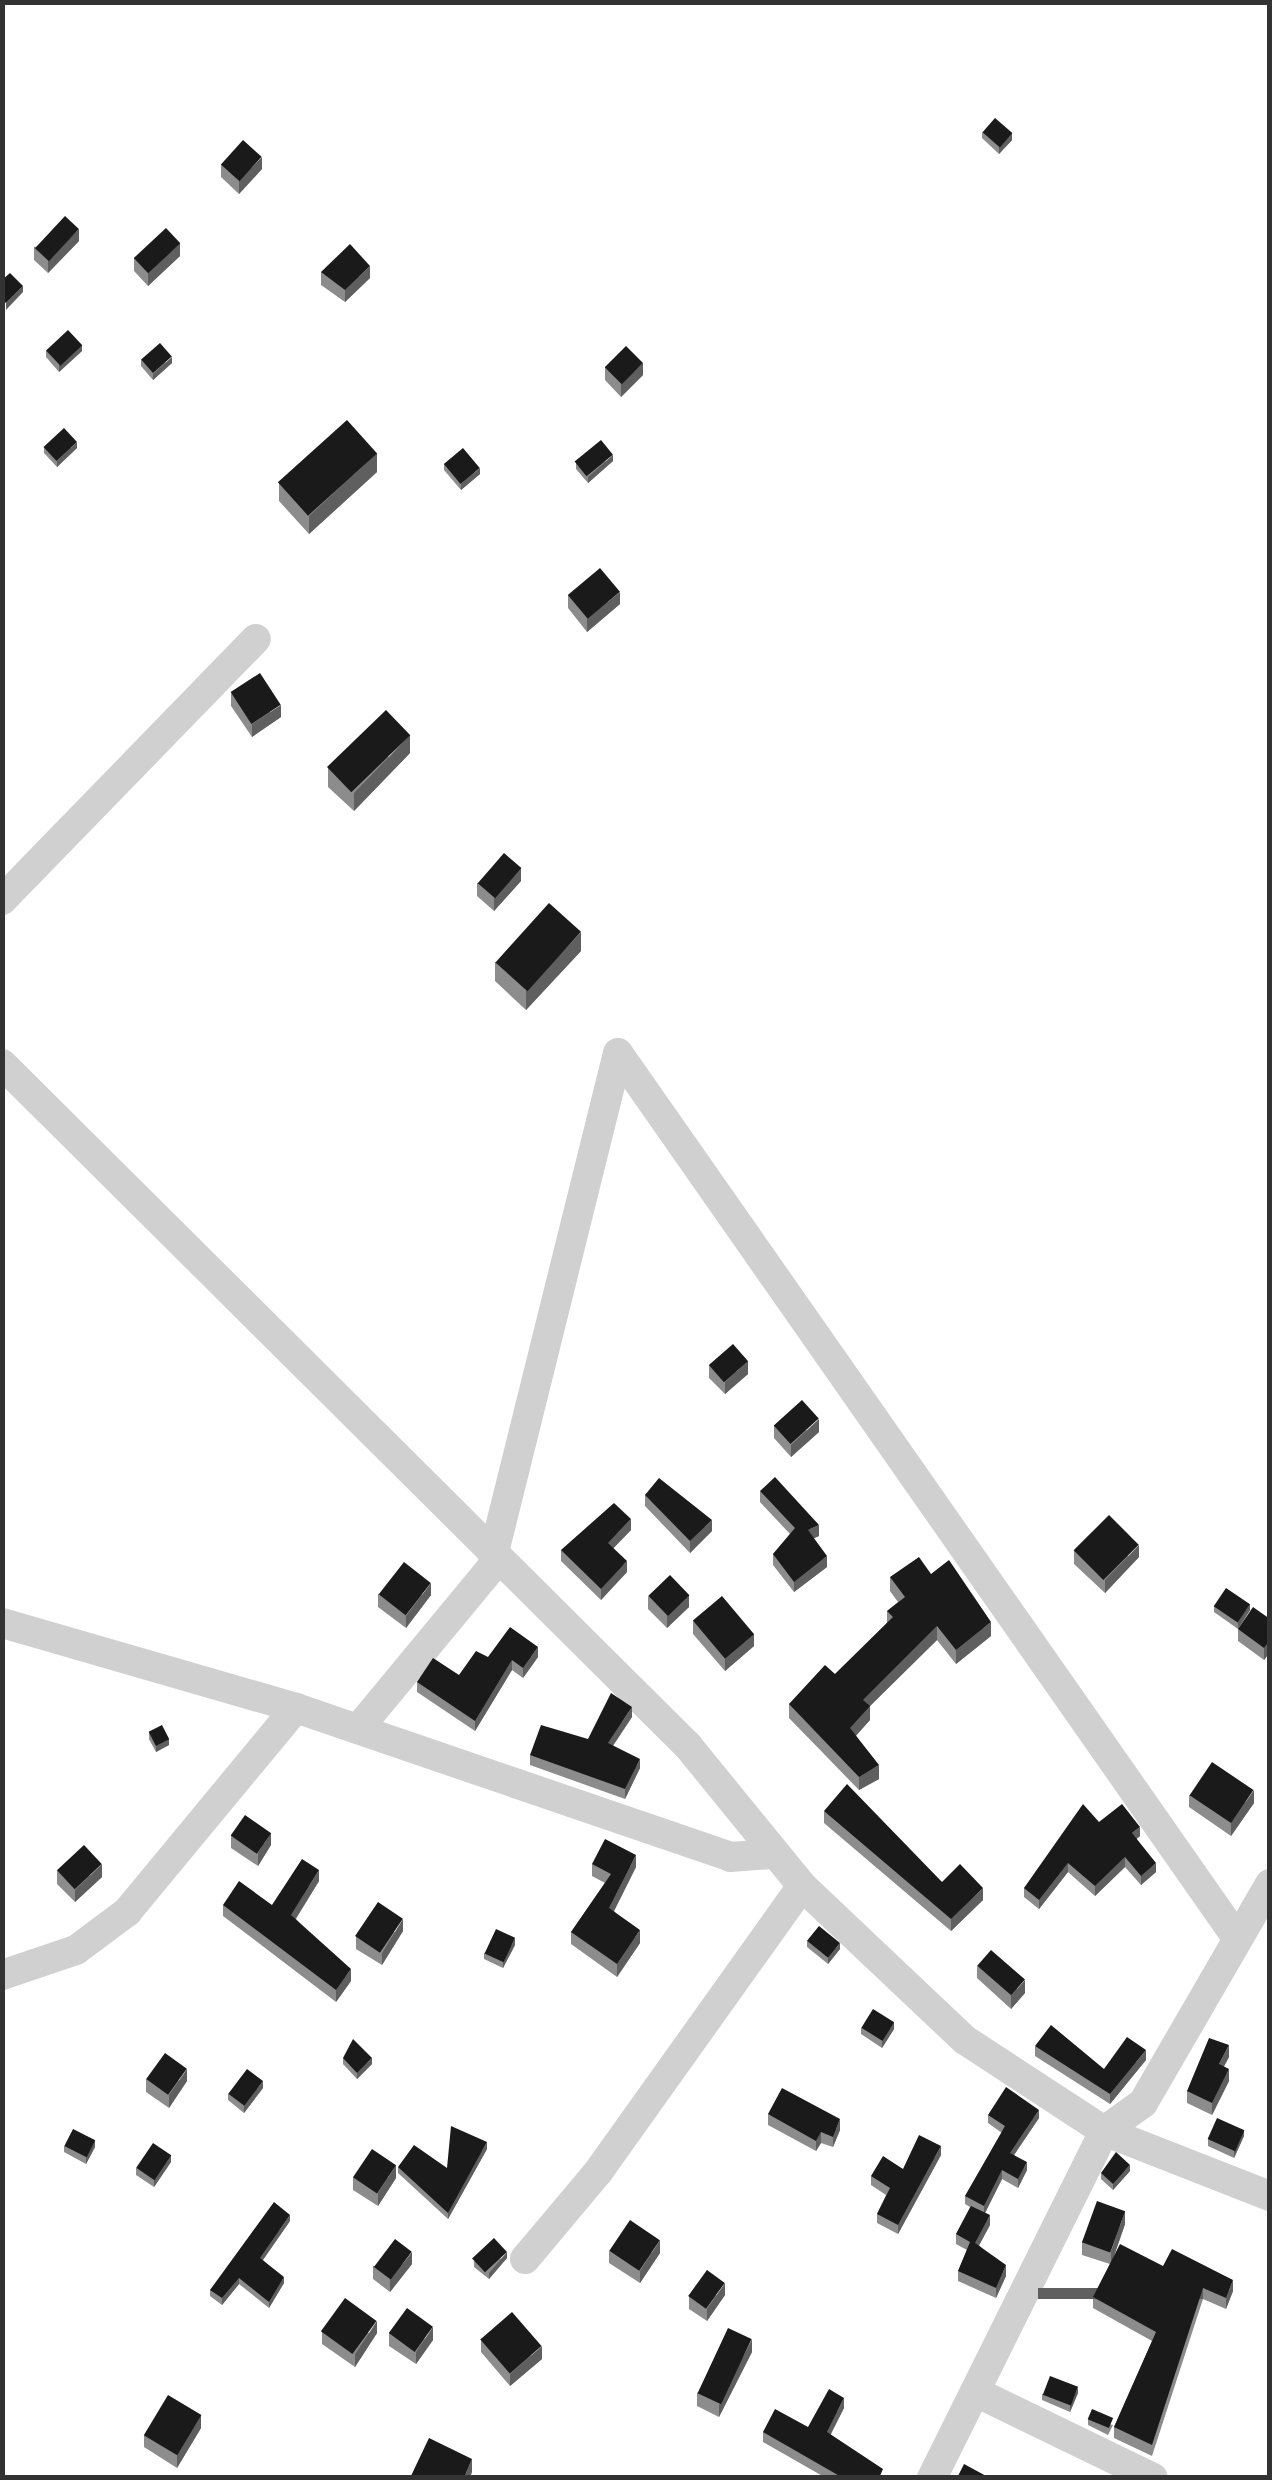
<!DOCTYPE html>
<style>
body{margin:0}
#map{position:relative;width:1272px;height:2480px;overflow:hidden;background:#fff;font-family:"Open Sans",sans-serif}
div>[style]{position:absolute}
[style*='--x']{left:calc(var(--x)*1px);top:calc(var(--y)*1px);width:calc(var(--w)*1px);rotate:calc(var(--a)*1deg)}
.street>*{height:30px;margin:-15px;padding:0 15px;transform-origin:15px;border-radius:15px;background:#d0d0d0}
.wall>*{inset:0;background:#8c8c8c}
.shaded-wall>*{inset:0;background:#5f5f5f;transform-origin:0 0}
.building>*{inset:0;background:#1a1a1a;transform-origin:0 0}
span{translate:-50% -50%;white-space:nowrap;text-align:center;line-height:1.15;-webkit-text-stroke:10px #fff;paint-order:stroke}
.frame{position:absolute;inset:0;border:5px solid #333;pointer-events:none}
</style>
<div id="map">
<div class="street">
<div style="--x:2;--y:900;--w:364;--a:-45.8"></div>
<div style="--x:2;--y:1064;--w:967;--a:44.83"></div>
<div style="--x:688;--y:1746;--w:181;--a:50.8"></div>
<div style="--x:802;--y:1886;--w:224;--a:43.4"></div>
<div style="--x:965;--y:2040;--w:166;--a:33.2"></div>
<div style="--x:1104;--y:2131;--w:178;--a:21.4"></div>
<div style="--x:493;--y:1556;--w:518;--a:-76.04"></div>
<div style="--x:618;--y:1053;--w:1076;--a:55.03"></div>
<div style="--x:2;--y:1623;--w:306;--a:16.1"></div>
<div style="--x:296;--y:1708;--w:459;--a:18.9"></div>
<div style="--x:730;--y:1857;--w:42;--a:-4.1"></div>
<div style="--x:358;--y:1729;--w:219;--a:-50.4"></div>
<div style="--x:2;--y:1975;--w:78;--a:-18.7"></div>
<div style="--x:76;--y:1950;--w:64;--a:-36.7"></div>
<div style="--x:127;--y:1912;--w:265;--a:-50.4"></div>
<div style="--x:525;--y:2259;--w:114;--a:-50"></div>
<div style="--x:598;--y:2172;--w:351;--a:-54.5"></div>
<div style="--x:980;--y:2394;--w:192;--a:25.9"></div>
<div style="--x:932;--y:2478;--w:387;--a:-63.6"></div>
<div style="--x:1104;--y:2131;--w:48;--a:-35.7"></div>
<div style="--x:1143;--y:2103;--w:253;--a:-59.9"></div>
</div>
<div class="wall">
<div style="clip-path:polygon(982px 132px,1012px 140px,999px 154px,982px 138px)"></div>
<div style="clip-path:polygon(221px 164px,262px 169px,239px 194px,221px 177px)"></div>
<div style="clip-path:polygon(79px 241px,48px 273px,34px 260px,34px 247px)"></div>
<div style="clip-path:polygon(180px 256px,148px 286px,134px 271px,134px 258px)"></div>
<div style="clip-path:polygon(321px 272px,370px 278px,345px 302px,321px 285px)"></div>
<div style="clip-path:polygon(46px 351px,82px 351px,59px 372px,46px 357px)"></div>
<div style="clip-path:polygon(141px 360px,172px 363px,153px 380px,141px 366px)"></div>
<div style="clip-path:polygon(605px 367px,643px 375px,621px 397px,605px 380px)"></div>
<div style="clip-path:polygon(44px 447px,77px 448px,57px 467px,44px 453px)"></div>
<div style="clip-path:polygon(613px 461px,588px 483px,576px 469px,576px 463px)"></div>
<div style="clip-path:polygon(444px 464px,480px 474px,461px 490px,444px 470px)"></div>
<div style="clip-path:polygon(377px 472px,309px 534px,279px 501px,279px 483px)"></div>
<div style="clip-path:polygon(568px 595px,620px 604px,587px 632px,568px 608px)"></div>
<div style="clip-path:polygon(231px 693px,281px 717px,252px 737px,231px 706px)"></div>
<div style="clip-path:polygon(410px 753px,354px 811px,328px 787px,328px 768px)"></div>
<div style="clip-path:polygon(521px 881px,494px 911px,477px 896px,477px 883px)"></div>
<div style="clip-path:polygon(581px 951px,526px 1010px,495px 981px,495px 962px)"></div>
<div style="clip-path:polygon(709px 1365px,748px 1374px,725px 1394px,709px 1378px)"></div>
<div style="clip-path:polygon(774px 1426px,819px 1432px,791px 1457px,774px 1438px)"></div>
<div style="clip-path:polygon(760px 1491px,819px 1536px,814px 1538px,827px 1567px,794px 1592px,773px 1565px,773px 1554px,790px 1534px,760px 1502px)"></div>
<div style="clip-path:polygon(645px 1495px,712px 1531px,690px 1553px,645px 1506px)"></div>
<div style="clip-path:polygon(631px 1530px,613px 1548px,627px 1572px,601px 1600px,561px 1561px,561px 1550px)"></div>
<div style="clip-path:polygon(1074px 1551px,1139px 1557px,1105px 1593px,1074px 1564px)"></div>
<div style="clip-path:polygon(931px 1574px,991px 1636px,956px 1664px,937px 1640px,870px 1706px,870px 1720px,856px 1736px,879px 1779px,859px 1790px,789px 1718px,789px 1704px,835px 1674px,887px 1623px,887px 1611px,898px 1602px,890px 1591px,890px 1577px)"></div>
<div style="clip-path:polygon(378px 1594px,431px 1595px,406px 1628px,378px 1607px)"></div>
<div style="clip-path:polygon(648px 1596px,689px 1607px,667px 1628px,648px 1609px)"></div>
<div style="clip-path:polygon(1214px 1606px,1250px 1610px,1238px 1629px,1214px 1612px)"></div>
<div style="clip-path:polygon(1270px 1619px,1270px 1652px,1264px 1660px,1238px 1641px,1238px 1629px)"></div>
<div style="clip-path:polygon(693px 1621px,754px 1646px,725px 1671px,693px 1634px)"></div>
<div style="clip-path:polygon(488px 1657px,538px 1657px,523px 1678px,512px 1670px,475px 1731px,417px 1692px,417px 1682px,459px 1675px)"></div>
<div style="clip-path:polygon(632px 1717px,613px 1746px,640px 1768px,625px 1799px,530px 1765px,530px 1755px,588px 1739px)"></div>
<div style="clip-path:polygon(149px 1733px,169px 1745px,156px 1752px,149px 1739px)"></div>
<div style="clip-path:polygon(1189px 1795px,1254px 1803px,1231px 1836px,1189px 1807px)"></div>
<div style="clip-path:polygon(824px 1811px,942px 1882px,983px 1900px,951px 1931px,824px 1823px)"></div>
<div style="clip-path:polygon(1099px 1822px,1140px 1836px,1136px 1839px,1156px 1872px,1141px 1885px,1125px 1867px,1095px 1896px,1068px 1872px,1039px 1909px,1024px 1897px,1024px 1888px)"></div>
<div style="clip-path:polygon(231px 1836px,271px 1845px,258px 1866px,231px 1848px)"></div>
<div style="clip-path:polygon(592px 1864px,636px 1867px,614px 1911px,640px 1943px,617px 1977px,571px 1944px,571px 1932px,605px 1883px,592px 1876px)"></div>
<div style="clip-path:polygon(57px 1871px,102px 1877px,75px 1902px,57px 1884px)"></div>
<div style="clip-path:polygon(319px 1881px,296px 1919px,351px 1981px,336px 2002px,223px 1916px,223px 1905px,272px 1905px)"></div>
<div style="clip-path:polygon(403px 1931px,382px 1965px,356px 1949px,356px 1937px)"></div>
<div style="clip-path:polygon(807px 1941px,840px 1949px,828px 1964px,807px 1947px)"></div>
<div style="clip-path:polygon(515px 1945px,503px 1968px,484px 1959px,484px 1953px)"></div>
<div style="clip-path:polygon(977px 1966px,1025px 1993px,1011px 2009px,977px 1978px)"></div>
<div style="clip-path:polygon(861px 2028px,894px 2029px,882px 2048px,861px 2034px)"></div>
<div style="clip-path:polygon(1035px 2046px,1104px 2069px,1146px 2060px,1110px 2104px,1035px 2056px)"></div>
<div style="clip-path:polygon(1229px 2057px,1224px 2066px,1229px 2081px,1212px 2115px,1187px 2103px,1187px 2091px)"></div>
<div style="clip-path:polygon(343px 2058px,372px 2064px,357px 2079px,343px 2064px)"></div>
<div style="clip-path:polygon(146px 2079px,187px 2081px,169px 2108px,146px 2092px)"></div>
<div style="clip-path:polygon(263px 2088px,244px 2113px,228px 2100px,228px 2094px)"></div>
<div style="clip-path:polygon(768px 2114px,840px 2130px,833px 2147px,821px 2143px,816px 2151px,768px 2125px)"></div>
<div style="clip-path:polygon(988px 2115px,1039px 2118px,1014px 2155px,1027px 2170px,1018px 2188px,1002px 2179px,985px 2213px,990px 2225px,979px 2245px,1006px 2276px,996px 2298px,958px 2281px,958px 2271px,967px 2250px,956px 2244px,956px 2234px,970px 2207px,965px 2204px,965px 2196px,1002px 2133px,988px 2123px)"></div>
<div style="clip-path:polygon(1244px 2136px,1234px 2158px,1208px 2146px,1208px 2139px)"></div>
<div style="clip-path:polygon(64px 2146px,95px 2147px,86px 2164px,64px 2152px)"></div>
<div style="clip-path:polygon(487px 2149px,448px 2219px,398px 2173px,398px 2167px,447px 2168px)"></div>
<div style="clip-path:polygon(941px 2155px,898px 2234px,877px 2223px,877px 2214px,886px 2195px,871px 2185px,871px 2176px,903px 2169px)"></div>
<div style="clip-path:polygon(171px 2162px,154px 2187px,136px 2175px,136px 2168px)"></div>
<div style="clip-path:polygon(1130px 2171px,1113px 2190px,1101px 2179px,1101px 2173px)"></div>
<div style="clip-path:polygon(353px 2177px,396px 2178px,378px 2206px,353px 2190px)"></div>
<div style="clip-path:polygon(290px 2221px,263px 2260px,284px 2283px,269px 2308px,239px 2284px,222px 2305px,210px 2296px,210px 2290px)"></div>
<div style="clip-path:polygon(1125px 2224px,1114px 2256px,1163px 2266px,1233px 2291px,1226px 2309px,1203px 2299px,1152px 2456px,1114px 2438px,1114px 2427px,1152px 2341px,1093px 2308px,1093px 2297px,1110px 2264px,1082px 2255px,1082px 2242px)"></div>
<div style="clip-path:polygon(609px 2251px,660px 2253px,640px 2283px,609px 2263px)"></div>
<div style="clip-path:polygon(507px 2258px,489px 2279px,474px 2267px,474px 2261px)"></div>
<div style="clip-path:polygon(412px 2264px,390px 2292px,373px 2279px,373px 2266px)"></div>
<div style="clip-path:polygon(725px 2295px,707px 2321px,689px 2309px,689px 2296px)"></div>
<div style="clip-path:polygon(322px 2332px,377px 2333px,355px 2367px,322px 2344px)"></div>
<div style="clip-path:polygon(389px 2333px,433px 2340px,416px 2364px,389px 2346px)"></div>
<div style="clip-path:polygon(481px 2340px,542px 2359px,510px 2386px,481px 2352px)"></div>
<div style="clip-path:polygon(752px 2352px,719px 2417px,697px 2406px,697px 2393px)"></div>
<div style="clip-path:polygon(1078px 2393px,1070px 2412px,1042px 2400px,1042px 2394px)"></div>
<div style="clip-path:polygon(844px 2408px,830px 2434px,883px 2478px,826px 2478px,763px 2442px,763px 2432px,808px 2427px)"></div>
<div style="clip-path:polygon(1088px 2419px,1113px 2425px,1108px 2435px,1088px 2425px)"></div>
<div style="clip-path:polygon(201px 2428px,177px 2468px,144px 2447px,144px 2435px)"></div>
</div>
<div class="shaded-wall">
<div style="clip-path:polygon(1012px 133px,1012px 140px,999px 154px,999px 147px)"></div>
<div style="clip-path:polygon(262px 157px,262px 169px,239px 194px,239px 181px)"></div>
<div style="clip-path:polygon(79px 229px,79px 241px,48px 273px,48px 260px)"></div>
<div style="clip-path:polygon(180px 243px,180px 256px,148px 286px,148px 273px)"></div>
<div style="clip-path:polygon(370px 266px,370px 278px,345px 302px,345px 290px)"></div>
<div style="clip-path:polygon(23px 286px,23px 292px,6px 310px,6px 303px)"></div>
<div style="clip-path:polygon(82px 345px,82px 351px,59px 372px,59px 365px)"></div>
<div style="clip-path:polygon(172px 357px,172px 363px,153px 380px,153px 374px)"></div>
<div style="clip-path:polygon(643px 363px,643px 375px,621px 397px,621px 384px)"></div>
<div style="clip-path:polygon(77px 442px,77px 448px,57px 467px,57px 461px)"></div>
<div style="clip-path:polygon(377px 453px,377px 472px,309px 534px,309px 516px)"></div>
<div style="clip-path:polygon(613px 455px,613px 461px,588px 483px,588px 477px)"></div>
<div style="clip-path:polygon(480px 468px,480px 474px,461px 490px,461px 484px)"></div>
<div style="clip-path:polygon(620px 592px,620px 604px,587px 632px,587px 619px)"></div>
<div style="clip-path:polygon(281px 705px,281px 717px,252px 737px,252px 724px)"></div>
<div style="clip-path:polygon(410px 735px,410px 753px,354px 811px,354px 793px)"></div>
<div style="clip-path:polygon(521px 868px,521px 881px,494px 911px,494px 898px)"></div>
<div style="clip-path:polygon(581px 932px,581px 951px,526px 1010px,526px 991px)"></div>
<div style="clip-path:polygon(748px 1361px,748px 1374px,725px 1394px,725px 1382px)"></div>
<div style="clip-path:polygon(819px 1419px,819px 1432px,791px 1457px,791px 1445px)"></div>
<div style="clip-path:polygon(631px 1519px,631px 1530px,608px 1554px,608px 1543px)"></div>
<div style="clip-path:polygon(712px 1520px,712px 1531px,690px 1553px,690px 1541px)"></div>
<div style="clip-path:polygon(819px 1525px,819px 1536px,808px 1541px,808px 1530px)"></div>
<div style="clip-path:polygon(1139px 1545px,1139px 1557px,1105px 1593px,1105px 1580px)"></div>
<div style="clip-path:polygon(827px 1556px,827px 1567px,794px 1592px,794px 1582px)"></div>
<div style="clip-path:polygon(627px 1561px,627px 1572px,601px 1600px,601px 1589px)"></div>
<div style="clip-path:polygon(431px 1583px,431px 1595px,406px 1628px,406px 1616px)"></div>
<div style="clip-path:polygon(689px 1595px,689px 1607px,667px 1628px,667px 1616px)"></div>
<div style="clip-path:polygon(1250px 1604px,1250px 1610px,1238px 1629px,1238px 1622px)"></div>
<div style="clip-path:polygon(991px 1622px,991px 1636px,956px 1664px,956px 1650px)"></div>
<div style="clip-path:polygon(937px 1626px,937px 1640px,870px 1706px,870px 1720px,850px 1742px,850px 1728px,863px 1700px)"></div>
<div style="clip-path:polygon(754px 1634px,754px 1646px,725px 1671px,725px 1659px)"></div>
<div style="clip-path:polygon(1270px 1640px,1270px 1652px,1264px 1660px,1264px 1648px)"></div>
<div style="clip-path:polygon(538px 1647px,538px 1657px,523px 1678px,523px 1668px)"></div>
<div style="clip-path:polygon(512px 1660px,512px 1670px,475px 1731px,475px 1721px)"></div>
<div style="clip-path:polygon(632px 1707px,632px 1717px,608px 1753px,608px 1743px)"></div>
<div style="clip-path:polygon(169px 1739px,169px 1745px,156px 1752px,156px 1746px)"></div>
<div style="clip-path:polygon(640px 1759px,640px 1768px,625px 1799px,625px 1789px)"></div>
<div style="clip-path:polygon(879px 1765px,879px 1779px,859px 1790px,859px 1777px)"></div>
<div style="clip-path:polygon(1254px 1790px,1254px 1803px,1231px 1836px,1231px 1823px)"></div>
<div style="clip-path:polygon(1140px 1827px,1140px 1836px,1132px 1843px,1132px 1833px)"></div>
<div style="clip-path:polygon(271px 1833px,271px 1845px,258px 1866px,258px 1853px)"></div>
<div style="clip-path:polygon(636px 1855px,636px 1867px,609px 1921px,609px 1908px)"></div>
<div style="clip-path:polygon(1125px 1857px,1125px 1867px,1095px 1896px,1095px 1886px)"></div>
<div style="clip-path:polygon(1068px 1863px,1068px 1872px,1039px 1909px,1039px 1900px)"></div>
<div style="clip-path:polygon(1156px 1863px,1156px 1872px,1141px 1885px,1141px 1876px)"></div>
<div style="clip-path:polygon(102px 1864px,102px 1877px,75px 1902px,75px 1890px)"></div>
<div style="clip-path:polygon(319px 1870px,319px 1881px,291px 1926px,291px 1915px)"></div>
<div style="clip-path:polygon(983px 1888px,983px 1900px,951px 1931px,951px 1919px)"></div>
<div style="clip-path:polygon(403px 1919px,403px 1931px,382px 1965px,382px 1953px)"></div>
<div style="clip-path:polygon(640px 1930px,640px 1943px,617px 1977px,617px 1964px)"></div>
<div style="clip-path:polygon(515px 1938px,515px 1945px,503px 1968px,503px 1962px)"></div>
<div style="clip-path:polygon(840px 1943px,840px 1949px,828px 1964px,828px 1958px)"></div>
<div style="clip-path:polygon(351px 1969px,351px 1981px,336px 2002px,336px 1990px)"></div>
<div style="clip-path:polygon(1025px 1980px,1025px 1993px,1011px 2009px,1011px 1996px)"></div>
<div style="clip-path:polygon(894px 2022px,894px 2029px,882px 2048px,882px 2042px)"></div>
<div style="clip-path:polygon(1229px 2045px,1229px 2057px,1219px 2076px,1219px 2064px)"></div>
<div style="clip-path:polygon(1146px 2050px,1146px 2060px,1110px 2104px,1110px 2094px)"></div>
<div style="clip-path:polygon(372px 2058px,372px 2064px,357px 2079px,357px 2073px)"></div>
<div style="clip-path:polygon(187px 2069px,187px 2081px,169px 2108px,169px 2095px)"></div>
<div style="clip-path:polygon(1229px 2069px,1229px 2081px,1212px 2115px,1212px 2103px)"></div>
<div style="clip-path:polygon(263px 2081px,263px 2088px,244px 2113px,244px 2106px)"></div>
<div style="clip-path:polygon(1039px 2110px,1039px 2118px,1010px 2161px,1010px 2153px)"></div>
<div style="clip-path:polygon(840px 2119px,840px 2130px,833px 2147px,833px 2137px)"></div>
<div style="clip-path:polygon(1244px 2130px,1244px 2136px,1234px 2158px,1234px 2151px)"></div>
<div style="clip-path:polygon(821px 2132px,821px 2143px,816px 2151px,816px 2141px)"></div>
<div style="clip-path:polygon(95px 2140px,95px 2147px,86px 2164px,86px 2157px)"></div>
<div style="clip-path:polygon(487px 2142px,487px 2149px,448px 2219px,448px 2213px)"></div>
<div style="clip-path:polygon(941px 2146px,941px 2155px,898px 2234px,898px 2225px)"></div>
<div style="clip-path:polygon(171px 2155px,171px 2162px,154px 2187px,154px 2180px)"></div>
<div style="clip-path:polygon(1027px 2162px,1027px 2170px,1018px 2188px,1018px 2179px)"></div>
<div style="clip-path:polygon(396px 2165px,396px 2178px,378px 2206px,378px 2193px)"></div>
<div style="clip-path:polygon(1130px 2165px,1130px 2171px,1113px 2190px,1113px 2184px)"></div>
<div style="clip-path:polygon(1002px 2170px,1002px 2179px,984px 2215px,984px 2206px)"></div>
<div style="clip-path:polygon(1125px 2211px,1125px 2224px,1111px 2265px,1111px 2252px)"></div>
<div style="clip-path:polygon(290px 2215px,290px 2221px,260px 2264px,260px 2258px)"></div>
<div style="clip-path:polygon(990px 2215px,990px 2225px,975px 2253px,975px 2243px)"></div>
<div style="clip-path:polygon(660px 2240px,660px 2253px,640px 2283px,640px 2271px)"></div>
<div style="clip-path:polygon(412px 2252px,412px 2264px,390px 2292px,390px 2280px)"></div>
<div style="clip-path:polygon(507px 2252px,507px 2258px,489px 2279px,489px 2273px)"></div>
<div style="clip-path:polygon(1006px 2265px,1006px 2276px,996px 2298px,996px 2288px)"></div>
<div style="clip-path:polygon(284px 2277px,284px 2283px,269px 2308px,269px 2302px)"></div>
<div style="clip-path:polygon(239px 2278px,239px 2284px,222px 2305px,222px 2298px)"></div>
<div style="clip-path:polygon(1233px 2280px,1233px 2291px,1226px 2309px,1226px 2298px)"></div>
<div style="clip-path:polygon(725px 2283px,725px 2295px,707px 2321px,707px 2309px)"></div>
<div style="left:1203px;top:2288px;width:11px;height:165px;rotate:90deg"></div>
<div style="clip-path:polygon(377px 2321px,377px 2333px,355px 2367px,355px 2354px)"></div>
<div style="clip-path:polygon(433px 2327px,433px 2340px,416px 2364px,416px 2352px)"></div>
<div style="clip-path:polygon(752px 2339px,752px 2352px,719px 2417px,719px 2405px)"></div>
<div style="clip-path:polygon(542px 2346px,542px 2359px,510px 2386px,510px 2374px)"></div>
<div style="clip-path:polygon(1078px 2387px,1078px 2393px,1070px 2412px,1070px 2406px)"></div>
<div style="clip-path:polygon(844px 2398px,844px 2408px,827px 2442px,827px 2432px)"></div>
<div style="clip-path:polygon(201px 2415px,201px 2428px,177px 2468px,177px 2455px)"></div>
<div style="clip-path:polygon(472px 2459px,472px 2472px,470px 2478px,464px 2478px)"></div>
</div>
<div class="building">
<div style="left:995px;top:118px;width:23px;height:19px;rotate:41deg"></div>
<div style="left:243px;top:140px;width:25px;height:33px;rotate:42deg"></div>
<div style="left:65px;top:216px;width:19px;height:44px;rotate:43deg"></div>
<div style="left:166px;top:228px;width:21px;height:44px;rotate:47deg"></div>
<div style="clip-path:polygon(350px 244px,370px 266px,345px 290px,321px 272px)"></div>
<div style="clip-path:polygon(10px 273px,23px 286px,6px 303px,2px 300px,2px 280px)"></div>
<div style="left:68px;top:330px;width:21px;height:30px;rotate:47deg"></div>
<div style="left:160px;top:343px;width:18px;height:25px;rotate:49deg"></div>
<div style="left:626px;top:346px;width:24px;height:30px;rotate:45deg"></div>
<div style="left:347px;top:420px;width:45px;height:93px;rotate:48deg"></div>
<div style="left:64px;top:428px;width:19px;height:28px;rotate:47deg"></div>
<div style="left:601px;top:440px;width:19px;height:34px;rotate:51deg"></div>
<div style="left:463px;top:448px;width:26px;height:25px;rotate:50deg"></div>
<div style="left:600px;top:568px;width:31px;height:42px;rotate:50deg"></div>
<div style="left:260px;top:673px;width:38px;height:35px;rotate:57deg"></div>
<div style="left:386px;top:710px;width:35px;height:82px;rotate:46deg"></div>
<div style="left:504px;top:853px;width:23px;height:40px;rotate:41deg"></div>
<div style="left:549px;top:903px;width:43px;height:80px;rotate:42deg"></div>
<div style="left:733px;top:1344px;width:23px;height:32px;rotate:49deg"></div>
<div style="left:802px;top:1400px;width:25px;height:38px;rotate:48deg"></div>
<div style="clip-path:polygon(775px 1477px,819px 1525px,808px 1530px,827px 1556px,794px 1582px,773px 1554px,795px 1528px,760px 1491px)"></div>
<div style="clip-path:polygon(659px 1478px,712px 1520px,690px 1541px,645px 1495px)"></div>
<div style="clip-path:polygon(614px 1503px,631px 1519px,608px 1543px,627px 1561px,601px 1589px,561px 1550px)"></div>
<div style="left:1109px;top:1515px;width:42px;height:50px;rotate:45deg"></div>
<div style="clip-path:polygon(919px 1557px,931px 1574px,949px 1560px,991px 1622px,956px 1650px,937px 1626px,863px 1700px,870px 1706px,850px 1728px,879px 1765px,859px 1777px,789px 1704px,825px 1665px,835px 1674px,893px 1617px,887px 1611px,905px 1597px,890px 1577px)"></div>
<div style="left:404px;top:1562px;width:34px;height:41px;rotate:38deg"></div>
<div style="left:670px;top:1575px;width:28px;height:30px;rotate:46deg"></div>
<div style="left:1226px;top:1588px;width:29px;height:22px;rotate:34deg"></div>
<div style="left:722px;top:1596px;width:50px;height:38px;rotate:50deg"></div>
<div style="clip-path:polygon(1253px 1607px,1270px 1619px,1270px 1640px,1264px 1648px,1238px 1629px)"></div>
<div style="clip-path:polygon(510px 1627px,538px 1647px,523px 1668px,512px 1660px,475px 1721px,417px 1682px,433px 1658px,459px 1675px,476px 1651px,488px 1657px)"></div>
<div style="clip-path:polygon(611px 1693px,632px 1707px,608px 1743px,640px 1759px,625px 1789px,530px 1755px,541px 1725px,588px 1739px)"></div>
<div style="left:162px;top:1725px;width:16px;height:15px;rotate:63deg"></div>
<div style="left:1212px;top:1762px;width:50px;height:40px;rotate:34deg"></div>
<div style="clip-path:polygon(847px 1784px,942px 1882px,960px 1864px,983px 1888px,951px 1919px,824px 1811px)"></div>
<div style="clip-path:polygon(1083px 1804px,1099px 1822px,1122px 1804px,1140px 1827px,1132px 1833px,1156px 1863px,1141px 1876px,1125px 1857px,1095px 1886px,1068px 1863px,1039px 1900px,1024px 1888px)"></div>
<div style="left:245px;top:1815px;width:32px;height:25px;rotate:35deg"></div>
<div style="clip-path:polygon(605px 1839px,636px 1855px,609px 1908px,640px 1930px,617px 1964px,571px 1932px,611px 1874px,592px 1864px)"></div>
<div style="left:84px;top:1845px;width:26px;height:37px;rotate:47deg"></div>
<div style="clip-path:polygon(302px 1859px,319px 1870px,291px 1915px,351px 1969px,336px 1990px,223px 1905px,239px 1881px,272px 1905px)"></div>
<div style="left:378px;top:1902px;width:30px;height:41px;rotate:34deg"></div>
<div style="left:819px;top:1926px;width:27px;height:19px;rotate:39deg"></div>
<div style="left:496px;top:1929px;width:21px;height:27px;rotate:25deg"></div>
<div style="left:991px;top:1950px;width:45px;height:21px;rotate:41deg"></div>
<div style="left:873px;top:2009px;width:25px;height:22px;rotate:32deg"></div>
<div style="clip-path:polygon(1051px 2025px,1104px 2069px,1127px 2037px,1146px 2050px,1110px 2094px,1035px 2046px)"></div>
<div style="clip-path:polygon(1209px 2038px,1229px 2045px,1219px 2064px,1229px 2069px,1212px 2103px,1187px 2091px)"></div>
<div style="clip-path:polygon(353px 2039px,372px 2058px,357px 2073px,343px 2058px)"></div>
<div style="left:165px;top:2053px;width:27px;height:32px;rotate:36deg"></div>
<div style="left:247px;top:2069px;width:20px;height:31px;rotate:37deg"></div>
<div style="clip-path:polygon(1006px 2087px,1039px 2110px,1010px 2153px,1027px 2162px,1018px 2179px,1002px 2170px,984px 2206px,965px 2196px,1005px 2126px,988px 2115px)"></div>
<div style="clip-path:polygon(782px 2088px,840px 2119px,833px 2137px,821px 2132px,816px 2141px,768px 2114px)"></div>
<div style="left:1217px;top:2118px;width:30px;height:23px;rotate:24deg"></div>
<div style="clip-path:polygon(451px 2126px,487px 2142px,448px 2213px,398px 2167px,414px 2145px,447px 2168px)"></div>
<div style="left:73px;top:2129px;width:25px;height:19px;rotate:27deg"></div>
<div style="clip-path:polygon(919px 2135px,941px 2146px,898px 2225px,877px 2214px,890px 2188px,871px 2176px,883px 2156px,903px 2169px)"></div>
<div style="left:153px;top:2143px;width:22px;height:30px;rotate:34deg"></div>
<div style="left:372px;top:2149px;width:29px;height:34px;rotate:34deg"></div>
<div style="clip-path:polygon(1116px 2152px,1130px 2165px,1113px 2184px,1101px 2173px)"></div>
<div style="left:1097px;top:2201px;width:30px;height:44px;rotate:20deg"></div>
<div style="clip-path:polygon(274px 2202px,290px 2215px,260px 2258px,284px 2277px,269px 2302px,239px 2278px,222px 2298px,210px 2290px)"></div>
<div style="clip-path:polygon(971px 2206px,990px 2215px,975px 2243px,1006px 2265px,996px 2288px,958px 2271px,970px 2242px,956px 2234px)"></div>
<div style="left:630px;top:2220px;width:36px;height:37px;rotate:34deg"></div>
<div style="left:494px;top:2238px;width:19px;height:30px;rotate:47deg"></div>
<div style="left:395px;top:2239px;width:21px;height:35px;rotate:37deg"></div>
<div style="clip-path:polygon(1120px 2244px,1163px 2266px,1172px 2249px,1233px 2280px,1226px 2298px,1203px 2288px,1152px 2445px,1114px 2427px,1156px 2332px,1093px 2297px)"></div>
<div style="left:707px;top:2270px;width:22px;height:32px;rotate:36deg"></div>
<div style="left:345px;top:2298px;width:39px;height:41px;rotate:36deg"></div>
<div style="left:407px;top:2308px;width:32px;height:31px;rotate:36deg"></div>
<div style="left:512px;top:2312px;width:45px;height:42px;rotate:49deg"></div>
<div style="left:728px;top:2328px;width:26px;height:72px;rotate:25deg"></div>
<div style="left:1050px;top:2376px;width:30px;height:20px;rotate:21deg"></div>
<div style="clip-path:polygon(829px 2389px,844px 2398px,827px 2432px,883px 2469px,879px 2478px,843px 2478px,763px 2432px,775px 2409px,808px 2427px)"></div>
<div style="left:168px;top:2395px;width:39px;height:47px;rotate:31deg"></div>
<div style="left:1092px;top:2409px;width:23px;height:11px;rotate:23deg"></div>
<div style="clip-path:polygon(429px 2438px,472px 2459px,464px 2478px,410px 2478px)"></div>
<div style="clip-path:polygon(964px 2464px,988px 2477px,988px 2478px,957px 2478px)"></div>
</div>
<div class="frame"></div>
</div>
